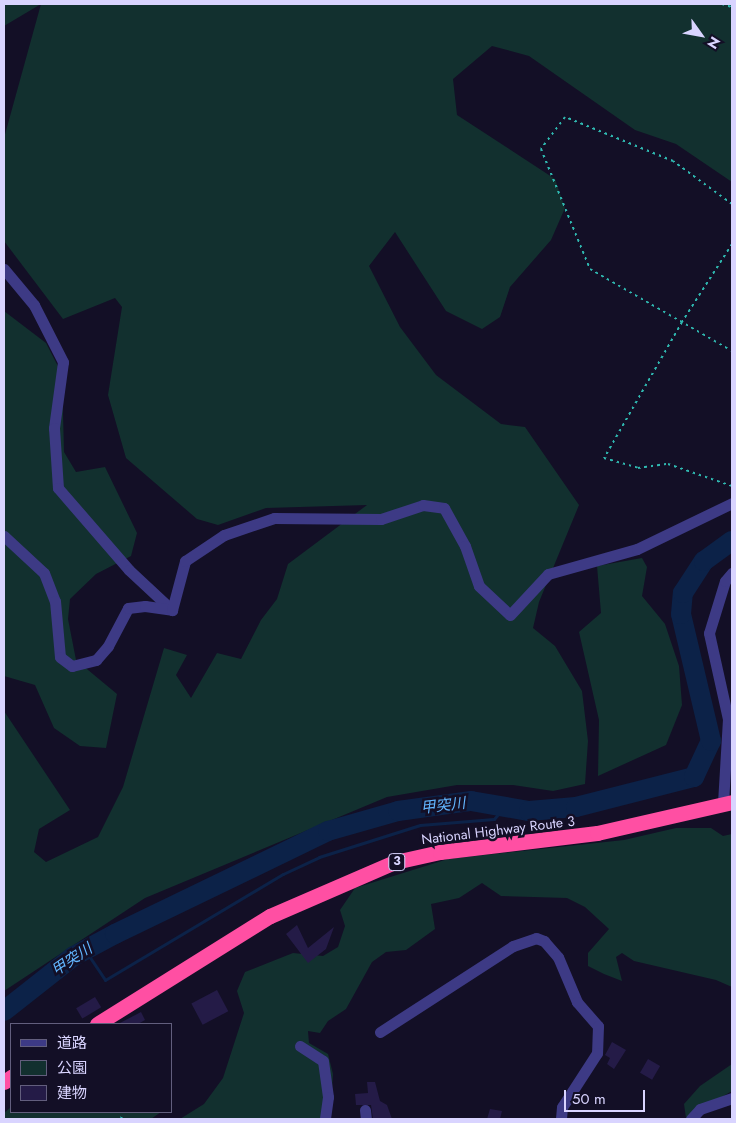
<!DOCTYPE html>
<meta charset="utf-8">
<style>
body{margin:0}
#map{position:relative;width:736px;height:1123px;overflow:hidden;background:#130f26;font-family:Jost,"Noto Sans JP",sans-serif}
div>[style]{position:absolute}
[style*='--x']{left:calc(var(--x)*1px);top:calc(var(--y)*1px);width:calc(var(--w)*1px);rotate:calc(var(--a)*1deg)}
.green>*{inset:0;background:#12302f}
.stream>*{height:3px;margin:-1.5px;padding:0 1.5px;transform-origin:1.5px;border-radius:1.5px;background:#0c2248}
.river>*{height:20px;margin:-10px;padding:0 10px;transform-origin:10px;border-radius:10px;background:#0c2248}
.building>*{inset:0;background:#241b47;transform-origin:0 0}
.path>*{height:2px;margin-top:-1px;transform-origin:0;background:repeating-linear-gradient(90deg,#2fb8b0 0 2.5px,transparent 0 6.5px)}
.minor>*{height:11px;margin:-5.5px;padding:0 5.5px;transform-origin:5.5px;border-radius:5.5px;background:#3d3a85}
.highway>*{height:15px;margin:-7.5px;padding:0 7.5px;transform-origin:7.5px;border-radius:7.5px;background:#ff4fa3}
span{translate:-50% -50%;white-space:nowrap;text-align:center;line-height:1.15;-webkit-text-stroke:5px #130f26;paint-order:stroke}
.shield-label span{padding:1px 4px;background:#130f26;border:1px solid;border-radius:4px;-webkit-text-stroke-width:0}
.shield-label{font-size:12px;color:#d9d4ff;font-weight:700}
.street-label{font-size:14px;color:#d9d4ff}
.water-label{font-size:15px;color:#62b6ff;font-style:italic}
.frame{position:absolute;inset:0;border:5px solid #d9d4ff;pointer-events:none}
.legend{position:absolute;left:10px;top:1023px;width:162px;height:90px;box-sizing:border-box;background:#130f26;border:1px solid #625e7d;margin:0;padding:6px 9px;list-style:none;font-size:15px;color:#d9d4ff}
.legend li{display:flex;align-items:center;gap:10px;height:25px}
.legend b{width:25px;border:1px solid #625e7d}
.north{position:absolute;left:676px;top:10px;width:50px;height:50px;-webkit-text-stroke:4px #130f26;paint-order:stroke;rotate:122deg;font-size:14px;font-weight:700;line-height:20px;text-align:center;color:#d9d4ff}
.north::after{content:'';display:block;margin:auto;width:18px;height:22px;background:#d9d4ff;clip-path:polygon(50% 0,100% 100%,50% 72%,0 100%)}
.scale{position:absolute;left:564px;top:1090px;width:81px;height:22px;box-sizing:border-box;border:2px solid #d9d4ff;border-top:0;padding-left:6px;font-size:15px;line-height:18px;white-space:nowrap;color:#d9d4ff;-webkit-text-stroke:4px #130f26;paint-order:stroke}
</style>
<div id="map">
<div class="green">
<div style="clip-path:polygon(4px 4px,732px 4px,732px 182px,676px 144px,635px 130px,529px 56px,492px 46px,453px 79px,457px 115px,555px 179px,565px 208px,551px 240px,510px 287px,500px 317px,482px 329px,446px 311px,395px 232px,369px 266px,400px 327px,436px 375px,501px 424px,525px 427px,579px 505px,539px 602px,533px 628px,555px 646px,582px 691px,588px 741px,585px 784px,553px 791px,513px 785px,457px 785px,387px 797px,145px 898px,4px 991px,4px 711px,70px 810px,39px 829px,34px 852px,46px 862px,98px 837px,123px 787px,164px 648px,187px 655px,176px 675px,191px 698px,217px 653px,241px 659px,261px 620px,277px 599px,288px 564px,367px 505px,266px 508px,218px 525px,197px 519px,126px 458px,108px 395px,122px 307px,115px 298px,63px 319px,4px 241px,4px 138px,41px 4px,4px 26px)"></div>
<div style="clip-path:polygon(4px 311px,46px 343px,62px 374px,64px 452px,76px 472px,105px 467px,137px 533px,131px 556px,96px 574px,70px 599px,68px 619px,76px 660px,117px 694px,106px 748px,80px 746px,54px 728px,35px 685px,4px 676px)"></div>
<div style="clip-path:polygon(642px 558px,647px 567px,642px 596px,665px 624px,679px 666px,682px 705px,666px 745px,598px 776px,599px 720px,579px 632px,601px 613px,597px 566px)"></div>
<div style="clip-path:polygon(676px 828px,711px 828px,723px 836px,732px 834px,732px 987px,716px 980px,634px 961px,622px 953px,616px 957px,622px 981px,604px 974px,588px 966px,588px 953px,609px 929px,585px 907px,567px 898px,501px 896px,482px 883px,459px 898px,431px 904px,435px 929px,406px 950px,386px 952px,372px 962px,346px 1009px,328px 1021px,320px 1033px,308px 1031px,309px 1043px,328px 1054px,333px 1074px,330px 1119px,180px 1119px,204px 1104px,223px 1078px,244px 1013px,237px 991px,245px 972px,293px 953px,323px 956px,338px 947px,345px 926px,340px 910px,355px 888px,448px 859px,624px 840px)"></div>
<div style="clip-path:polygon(732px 1064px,732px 1091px,686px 1118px,684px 1104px,700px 1086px)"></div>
<div style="clip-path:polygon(11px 1107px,11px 1112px,161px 1112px,151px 1119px,4px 1119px,4px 1113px)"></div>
</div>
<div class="stream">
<div style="--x:85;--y:950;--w:36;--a:56"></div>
<div style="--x:105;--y:980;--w:207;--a:-30.8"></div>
<div style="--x:283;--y:874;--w:40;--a:-25"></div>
<div style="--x:319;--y:857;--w:106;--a:-17.6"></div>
<div style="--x:420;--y:825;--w:74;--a:-4.6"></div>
<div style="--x:494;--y:819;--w:17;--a:-50"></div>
</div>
<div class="river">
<div style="--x:4;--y:1011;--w:89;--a:-38.2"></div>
<div style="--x:74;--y:956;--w:47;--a:-28.2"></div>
<div style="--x:115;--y:934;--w:237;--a:-25.8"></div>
<div style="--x:328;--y:831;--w:73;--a:-15.9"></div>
<div style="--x:398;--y:811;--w:74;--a:-7.8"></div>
<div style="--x:471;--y:801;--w:59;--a:9.8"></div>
<div style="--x:529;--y:811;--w:47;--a:-4.9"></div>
<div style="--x:576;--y:807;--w:122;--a:-14.3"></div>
<div style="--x:694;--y:777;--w:40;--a:-65"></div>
<div style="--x:711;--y:741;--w:130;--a:-103.3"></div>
<div style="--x:681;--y:614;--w:21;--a:-85"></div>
<div style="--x:683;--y:593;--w:38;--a:-57"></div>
<div style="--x:704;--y:561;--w:34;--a:-36"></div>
</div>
<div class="building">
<div style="clip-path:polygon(297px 925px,308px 948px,334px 927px,326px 949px,308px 963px,286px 934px)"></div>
<div style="left:217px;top:990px;width:24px;height:29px;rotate:62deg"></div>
<div style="left:95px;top:997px;width:12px;height:22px;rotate:59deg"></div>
<div style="clip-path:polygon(141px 1012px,145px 1020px,138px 1024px,118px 1024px)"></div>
<div style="clip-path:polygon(612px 1042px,626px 1050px,614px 1069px,607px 1064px,610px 1058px,605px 1055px)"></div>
<div style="left:648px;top:1059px;width:14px;height:16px;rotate:30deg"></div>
<div style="clip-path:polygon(367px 1082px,375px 1082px,380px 1101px,387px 1105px,392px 1119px,373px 1119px,371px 1105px,356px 1105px,355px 1094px,368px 1093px)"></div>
<div style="clip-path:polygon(490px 1109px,502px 1111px,500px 1119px,487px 1119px)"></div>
</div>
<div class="path">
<div style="--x:722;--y:4;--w:10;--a:17"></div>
<div style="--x:732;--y:204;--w:73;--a:-143.9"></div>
<div style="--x:673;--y:161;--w:117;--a:-157.8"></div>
<div style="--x:565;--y:117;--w:40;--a:127"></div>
<div style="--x:541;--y:149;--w:130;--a:67.8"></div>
<div style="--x:590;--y:269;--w:164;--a:30"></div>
<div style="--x:732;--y:244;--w:93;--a:122.7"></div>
<div style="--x:682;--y:322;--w:157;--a:119.8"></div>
<div style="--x:604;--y:458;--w:35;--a:16"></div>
<div style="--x:638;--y:468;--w:30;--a:-8"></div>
<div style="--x:668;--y:464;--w:68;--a:19"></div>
<div style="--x:121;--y:1119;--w:7;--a:-74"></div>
</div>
<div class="minor">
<div style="--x:4;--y:269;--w:47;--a:50.2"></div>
<div style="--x:34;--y:305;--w:64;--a:63"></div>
<div style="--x:63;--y:362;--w:67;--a:97.8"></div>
<div style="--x:54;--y:428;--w:60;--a:86.2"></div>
<div style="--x:58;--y:488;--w:108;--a:49.1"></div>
<div style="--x:129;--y:570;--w:59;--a:42.9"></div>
<div style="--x:4;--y:536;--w:54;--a:42.8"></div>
<div style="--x:44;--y:573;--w:30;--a:69"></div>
<div style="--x:55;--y:601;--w:56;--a:84.9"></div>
<div style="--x:60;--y:657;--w:15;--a:37"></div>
<div style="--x:72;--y:666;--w:25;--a:-14"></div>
<div style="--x:96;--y:660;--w:18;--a:-49"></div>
<div style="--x:108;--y:646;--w:43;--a:-62.2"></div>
<div style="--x:128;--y:608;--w:17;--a:-7"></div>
<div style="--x:145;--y:606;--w:27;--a:8"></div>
<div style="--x:172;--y:610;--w:51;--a:-75.1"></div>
<div style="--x:185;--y:561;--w:47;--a:-33.7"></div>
<div style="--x:224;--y:535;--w:53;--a:-18.8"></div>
<div style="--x:274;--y:518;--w:107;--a:0.5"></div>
<div style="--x:381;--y:519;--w:44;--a:-18.4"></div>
<div style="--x:423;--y:505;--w:21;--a:8"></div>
<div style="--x:444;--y:508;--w:43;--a:61.1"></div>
<div style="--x:465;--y:546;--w:42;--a:70.7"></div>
<div style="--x:479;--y:586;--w:42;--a:43.1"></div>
<div style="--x:510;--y:615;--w:56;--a:-47.2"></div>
<div style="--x:548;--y:574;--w:92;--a:-15.7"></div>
<div style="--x:637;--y:549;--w:106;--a:-25.8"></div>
<div style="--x:723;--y:803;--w:84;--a:-86.6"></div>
<div style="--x:728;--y:719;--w:88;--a:-102.5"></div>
<div style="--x:709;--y:633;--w:54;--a:-72.9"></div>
<div style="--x:725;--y:581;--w:11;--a:-49"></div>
<div style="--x:380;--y:1032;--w:158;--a:-32.9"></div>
<div style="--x:513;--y:946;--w:24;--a:-19"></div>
<div style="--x:536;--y:938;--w:9;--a:21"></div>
<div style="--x:544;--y:941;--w:21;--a:49"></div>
<div style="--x:558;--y:957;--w:49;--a:67.1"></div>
<div style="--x:577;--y:1002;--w:32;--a:49"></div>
<div style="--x:598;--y:1026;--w:27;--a:92"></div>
<div style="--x:597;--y:1053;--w:64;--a:122.9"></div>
<div style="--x:562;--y:1107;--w:12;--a:95"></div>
<div style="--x:300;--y:1046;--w:27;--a:33"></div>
<div style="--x:323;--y:1061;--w:36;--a:82"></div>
<div style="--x:328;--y:1097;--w:22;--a:98"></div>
<div style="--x:365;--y:1110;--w:9;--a:84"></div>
<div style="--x:691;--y:1119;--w:13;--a:-48"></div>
<div style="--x:700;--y:1109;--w:34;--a:-19"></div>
</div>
<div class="highway">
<div style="--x:97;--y:1024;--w:204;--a:-32"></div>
<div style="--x:270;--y:916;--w:136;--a:-23.4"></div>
<div style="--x:395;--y:862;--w:46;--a:-12.5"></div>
<div style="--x:440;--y:852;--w:158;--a:-6.9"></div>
<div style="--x:597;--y:833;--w:139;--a:-12.9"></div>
<div style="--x:4;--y:1082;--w:9;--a:-36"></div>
</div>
<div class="shield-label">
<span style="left:397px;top:862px">3</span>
</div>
<div class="street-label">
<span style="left:498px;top:830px;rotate:-7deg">National Highway Route 3</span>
</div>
<div class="water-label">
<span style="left:443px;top:806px;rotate:-7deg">甲突川</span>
<span style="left:72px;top:960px;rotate:-34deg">甲突川</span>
</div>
<div class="frame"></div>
<ul class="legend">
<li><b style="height:6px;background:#3d3a85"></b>道路</li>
<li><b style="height:14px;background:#12302f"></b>公園</li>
<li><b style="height:14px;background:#241b47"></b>建物</li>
</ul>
<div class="north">N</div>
<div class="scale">50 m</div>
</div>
